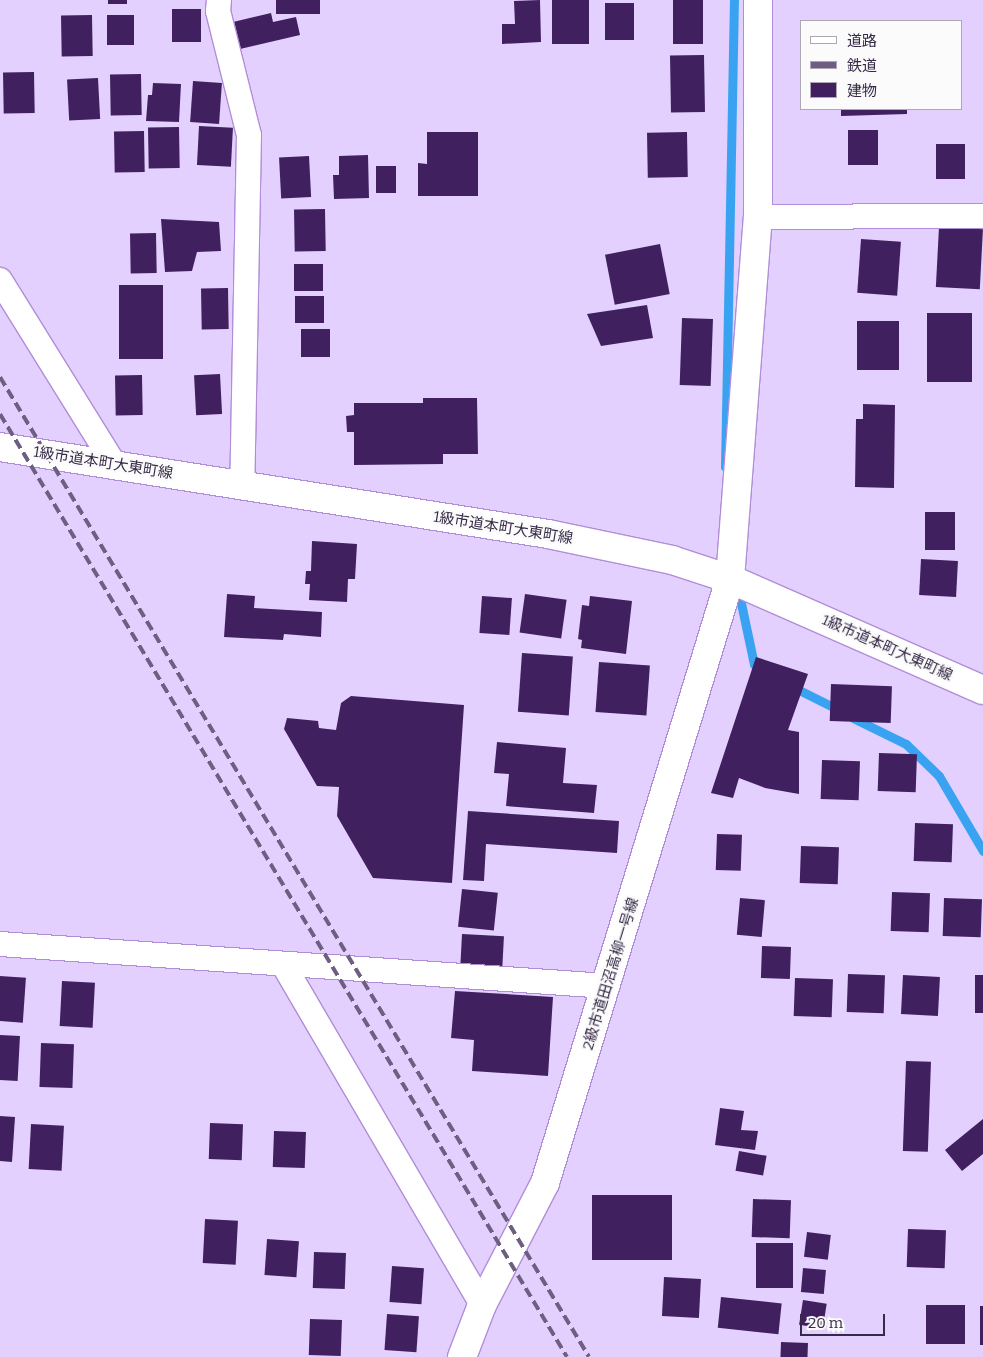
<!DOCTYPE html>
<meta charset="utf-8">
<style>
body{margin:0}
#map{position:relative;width:983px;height:1357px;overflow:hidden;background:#e4d0fe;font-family:Bitter,"Noto Sans JP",serif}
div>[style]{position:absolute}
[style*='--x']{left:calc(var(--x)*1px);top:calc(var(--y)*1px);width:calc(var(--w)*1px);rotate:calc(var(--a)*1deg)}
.stream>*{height:9px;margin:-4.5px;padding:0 4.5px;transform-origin:4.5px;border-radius:4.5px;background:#39a3f1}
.building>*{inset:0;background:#412060;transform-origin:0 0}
.roads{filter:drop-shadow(1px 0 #b08ed7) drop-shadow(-1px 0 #b08ed7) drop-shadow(0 1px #b08ed7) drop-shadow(0 -1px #b08ed7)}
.minor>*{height:24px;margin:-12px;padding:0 12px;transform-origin:12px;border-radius:12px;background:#fff}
.tertiary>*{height:28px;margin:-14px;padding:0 14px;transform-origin:14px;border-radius:14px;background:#fff}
.rail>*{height:4px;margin-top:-2px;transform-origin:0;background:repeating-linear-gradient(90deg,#6e5e81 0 10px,transparent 0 15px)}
span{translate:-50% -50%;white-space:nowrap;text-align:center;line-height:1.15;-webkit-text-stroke:5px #fbfbfb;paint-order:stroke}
.street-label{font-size:15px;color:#372a47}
.legend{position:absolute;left:800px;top:20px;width:162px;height:90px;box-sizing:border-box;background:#fbfbfb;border:1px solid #ada7b3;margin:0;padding:6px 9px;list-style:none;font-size:15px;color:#372a47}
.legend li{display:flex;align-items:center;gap:10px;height:25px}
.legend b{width:25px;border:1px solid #ada7b3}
.scale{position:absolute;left:800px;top:1314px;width:85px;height:22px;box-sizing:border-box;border:2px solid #372a47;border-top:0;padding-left:6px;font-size:15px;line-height:18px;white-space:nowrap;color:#372a47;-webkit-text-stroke:4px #fbfbfb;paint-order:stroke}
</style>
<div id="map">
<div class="stream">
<div style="--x:725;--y:467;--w:467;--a:-88.9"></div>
<div style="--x:738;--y:589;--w:77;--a:78"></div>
<div style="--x:754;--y:664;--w:10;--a:45"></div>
<div style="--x:793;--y:687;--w:51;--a:26.6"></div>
<div style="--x:853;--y:718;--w:59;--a:26.1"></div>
<div style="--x:906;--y:744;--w:46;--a:44.1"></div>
<div style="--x:939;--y:776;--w:87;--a:59.6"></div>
</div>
<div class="building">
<div style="left:108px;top:0;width:19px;height:4px"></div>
<div style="left:276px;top:0;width:44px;height:14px"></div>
<div style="clip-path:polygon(540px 0,541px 42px,502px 44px,502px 24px,515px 24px,514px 1px)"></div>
<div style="left:552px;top:0;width:37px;height:44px"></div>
<div style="left:673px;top:0;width:30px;height:44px"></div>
<div style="left:605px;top:3px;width:29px;height:37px"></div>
<div style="left:172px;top:9px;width:29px;height:33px"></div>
<div style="clip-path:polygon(271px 13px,273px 22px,296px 17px,300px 35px,240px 49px,233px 22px)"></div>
<div style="left:92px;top:15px;width:41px;height:31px;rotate:89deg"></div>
<div style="left:107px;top:15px;width:27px;height:30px"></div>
<div style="left:704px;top:55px;width:57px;height:34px;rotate:89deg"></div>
<div style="left:34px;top:72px;width:41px;height:31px;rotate:89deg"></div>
<div style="left:141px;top:74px;width:41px;height:31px;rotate:89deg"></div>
<div style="left:98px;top:78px;width:41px;height:31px;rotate:87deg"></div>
<div style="left:193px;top:81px;width:29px;height:41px;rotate:4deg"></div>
<div style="clip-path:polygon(153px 83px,181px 84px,179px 122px,146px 121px,148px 95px,152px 95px)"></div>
<div style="clip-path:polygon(841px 109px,907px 109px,907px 114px,841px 116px)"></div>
<div style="left:199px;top:126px;width:34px;height:39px;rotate:3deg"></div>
<div style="left:179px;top:127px;width:41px;height:31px;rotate:89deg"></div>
<div style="left:848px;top:130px;width:30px;height:35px"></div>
<div style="left:144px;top:131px;width:41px;height:30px;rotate:89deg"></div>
<div style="clip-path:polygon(427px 132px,478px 132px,478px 196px,418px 196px,418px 163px,427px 164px)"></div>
<div style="left:687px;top:132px;width:45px;height:40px;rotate:89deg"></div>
<div style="left:936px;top:144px;width:29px;height:35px"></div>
<div style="clip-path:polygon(368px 155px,369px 198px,334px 199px,333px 175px,339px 175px,339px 156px)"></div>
<div style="left:309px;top:156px;width:41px;height:30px;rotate:87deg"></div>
<div style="left:376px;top:166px;width:20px;height:27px"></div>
<div style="left:325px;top:209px;width:42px;height:31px;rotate:89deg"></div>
<div style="clip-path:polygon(161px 219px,219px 222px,221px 251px,197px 252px,192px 271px,165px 272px)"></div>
<div style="left:939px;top:227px;width:44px;height:60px;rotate:3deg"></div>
<div style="left:156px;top:233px;width:40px;height:26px;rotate:89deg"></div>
<div style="left:861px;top:239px;width:40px;height:54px;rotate:4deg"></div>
<div style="left:660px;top:244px;width:51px;height:56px;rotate:79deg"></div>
<div style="left:294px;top:264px;width:29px;height:27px"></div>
<div style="left:119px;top:285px;width:44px;height:74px"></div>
<div style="left:228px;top:288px;width:41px;height:27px;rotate:89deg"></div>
<div style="left:295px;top:296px;width:29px;height:27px"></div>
<div style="clip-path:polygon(647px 305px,653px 338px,601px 346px,587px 314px)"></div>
<div style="left:927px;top:313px;width:45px;height:69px"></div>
<div style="left:682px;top:318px;width:31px;height:67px;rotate:2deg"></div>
<div style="left:857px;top:321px;width:42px;height:49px"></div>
<div style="left:301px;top:329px;width:29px;height:28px"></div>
<div style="left:220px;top:374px;width:40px;height:26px;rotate:87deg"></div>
<div style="left:142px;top:375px;width:40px;height:27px;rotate:89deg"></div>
<div style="clip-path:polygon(423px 398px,477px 398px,478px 454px,443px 454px,443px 464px,354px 465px,354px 432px,347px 432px,346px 416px,354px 415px,354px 403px,423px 403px)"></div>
<div style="clip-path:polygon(863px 404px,895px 405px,894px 488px,855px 487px,856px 419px,863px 419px)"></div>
<div style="left:925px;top:512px;width:30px;height:38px"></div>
<div style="clip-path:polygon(312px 541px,357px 544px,355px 579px,348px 579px,347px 602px,309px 600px,310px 584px,305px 584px,306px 571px,311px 571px)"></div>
<div style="left:921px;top:559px;width:37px;height:36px;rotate:3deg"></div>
<div style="clip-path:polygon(227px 594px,255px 596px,254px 608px,322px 612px,321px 637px,284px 634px,283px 640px,224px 637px)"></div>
<div style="left:525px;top:594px;width:42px;height:39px;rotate:8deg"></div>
<div style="left:482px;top:596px;width:30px;height:37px;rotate:4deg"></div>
<div style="clip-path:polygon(590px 596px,632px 601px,626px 654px,581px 648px,582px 640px,578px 639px,582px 605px,589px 606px)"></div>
<div style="left:522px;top:653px;width:51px;height:59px;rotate:4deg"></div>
<div style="clip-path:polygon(756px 657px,808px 674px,788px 730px,799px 732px,799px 794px,765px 788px,739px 778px,733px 798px,711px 793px)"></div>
<div style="left:599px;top:662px;width:51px;height:50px;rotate:4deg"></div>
<div style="left:831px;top:684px;width:61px;height:37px;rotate:2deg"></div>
<div style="clip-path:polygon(351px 696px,464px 705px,452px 883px,373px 878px,337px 816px,339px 787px,317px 786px,284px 729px,287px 718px,318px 721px,319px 728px,336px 730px,341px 703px)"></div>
<div style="clip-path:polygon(497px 742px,566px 748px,563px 783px,597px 785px,594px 813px,506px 806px,509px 774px,494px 773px)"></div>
<div style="left:879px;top:753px;width:38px;height:38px;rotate:2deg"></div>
<div style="left:822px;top:760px;width:38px;height:39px;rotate:2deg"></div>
<div style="clip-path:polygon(468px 811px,619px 821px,617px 853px,486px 844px,484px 881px,463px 880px)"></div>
<div style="left:915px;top:823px;width:38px;height:38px;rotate:2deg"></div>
<div style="left:717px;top:834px;width:25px;height:36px;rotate:2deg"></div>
<div style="left:801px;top:846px;width:38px;height:37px;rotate:2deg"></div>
<div style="left:462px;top:889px;width:36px;height:38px;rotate:6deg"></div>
<div style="left:892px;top:892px;width:38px;height:39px;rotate:2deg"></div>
<div style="left:740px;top:898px;width:25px;height:37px;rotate:5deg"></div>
<div style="left:944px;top:898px;width:38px;height:38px;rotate:2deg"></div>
<div style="left:462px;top:934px;width:42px;height:36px;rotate:3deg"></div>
<div style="left:762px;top:946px;width:29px;height:32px;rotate:2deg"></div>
<div style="left:848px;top:974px;width:37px;height:38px;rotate:2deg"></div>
<div style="left:903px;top:975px;width:37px;height:39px;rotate:3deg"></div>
<div style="left:975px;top:975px;width:8px;height:38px"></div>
<div style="left:0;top:976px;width:26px;height:45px;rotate:4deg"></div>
<div style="left:795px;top:978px;width:38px;height:38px;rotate:2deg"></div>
<div style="left:62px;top:981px;width:33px;height:45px;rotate:3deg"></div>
<div style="clip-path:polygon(455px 991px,553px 997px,548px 1076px,472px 1071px,474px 1040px,451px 1038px)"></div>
<div style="left:0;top:1035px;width:20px;height:45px;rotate:3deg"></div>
<div style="left:41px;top:1043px;width:33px;height:44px;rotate:2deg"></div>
<div style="left:906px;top:1061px;width:25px;height:90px;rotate:2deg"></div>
<div style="clip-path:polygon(720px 1108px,744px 1111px,741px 1130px,758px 1131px,755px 1150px,715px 1145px)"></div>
<div style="clip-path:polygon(0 1116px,15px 1117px,12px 1162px,0 1161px)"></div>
<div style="clip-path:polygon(983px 1119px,983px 1154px,962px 1171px,945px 1150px)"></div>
<div style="left:210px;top:1123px;width:33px;height:36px;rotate:2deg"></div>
<div style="left:31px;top:1124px;width:33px;height:45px;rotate:3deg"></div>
<div style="left:274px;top:1131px;width:32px;height:36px;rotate:2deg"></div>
<div style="left:739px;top:1151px;width:28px;height:20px;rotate:10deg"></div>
<div style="left:592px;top:1195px;width:80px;height:65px"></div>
<div style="left:753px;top:1199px;width:38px;height:38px;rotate:2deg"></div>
<div style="left:205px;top:1219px;width:33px;height:44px;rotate:3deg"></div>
<div style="left:908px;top:1229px;width:38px;height:38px;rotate:2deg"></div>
<div style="left:807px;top:1232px;width:24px;height:25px;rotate:7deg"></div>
<div style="left:267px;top:1239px;width:32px;height:36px;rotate:4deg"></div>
<div style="left:793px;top:1243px;width:45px;height:37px;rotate:90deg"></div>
<div style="left:314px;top:1252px;width:32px;height:36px;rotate:2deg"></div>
<div style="left:392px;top:1266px;width:32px;height:36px;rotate:4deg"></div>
<div style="left:803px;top:1268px;width:23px;height:24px;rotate:5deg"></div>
<div style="left:664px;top:1277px;width:37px;height:39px;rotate:3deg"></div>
<div style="left:721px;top:1297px;width:61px;height:31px;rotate:6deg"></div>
<div style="left:803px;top:1300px;width:24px;height:25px;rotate:9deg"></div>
<div style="left:926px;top:1305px;width:39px;height:39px"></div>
<div style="left:980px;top:1306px;width:3px;height:39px"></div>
<div style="left:387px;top:1314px;width:32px;height:36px;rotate:4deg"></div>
<div style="left:310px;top:1319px;width:32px;height:36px;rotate:2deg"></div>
<div style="left:781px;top:1342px;width:27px;height:15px;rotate:2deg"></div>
</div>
<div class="roads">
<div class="minor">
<div style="--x:219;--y:0;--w:11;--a:95"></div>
<div style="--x:218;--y:11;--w:128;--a:76"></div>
<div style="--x:249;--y:135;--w:352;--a:91.1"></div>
<div style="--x:758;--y:217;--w:225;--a:-0.3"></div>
<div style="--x:0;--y:280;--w:216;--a:58.2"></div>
<div style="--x:0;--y:944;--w:608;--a:3.96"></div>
<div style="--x:283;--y:964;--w:395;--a:59.7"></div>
</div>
<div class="tertiary">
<div style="--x:0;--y:447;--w:555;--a:9.02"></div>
<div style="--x:548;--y:534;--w:127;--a:11.8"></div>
<div style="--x:672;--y:560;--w:61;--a:18.1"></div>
<div style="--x:730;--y:579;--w:276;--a:23.7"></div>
<div style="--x:462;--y:1357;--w:56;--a:-69"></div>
<div style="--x:482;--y:1305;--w:137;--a:-62.7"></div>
<div style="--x:545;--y:1183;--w:632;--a:-72.97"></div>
<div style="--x:730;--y:579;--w:363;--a:-85.6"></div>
<div style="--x:758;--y:217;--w:217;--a:-90"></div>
</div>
</div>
<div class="rail">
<div style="--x:0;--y:377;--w:1143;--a:58.99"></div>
<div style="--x:0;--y:414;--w:1100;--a:58.98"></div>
</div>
<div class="street-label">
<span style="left:103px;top:463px;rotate:9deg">1級市道本町大東町線</span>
<span style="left:503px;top:528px;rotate:9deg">1級市道本町大東町線</span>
<span style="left:887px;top:648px;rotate:24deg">1級市道本町大東町線</span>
<span style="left:611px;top:974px;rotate:-73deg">2級市道田沼高柳一号線</span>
</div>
<ul class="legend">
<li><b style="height:6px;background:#fff"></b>道路</li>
<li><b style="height:6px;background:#6e5e81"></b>鉄道</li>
<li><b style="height:14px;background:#412060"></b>建物</li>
</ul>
<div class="scale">20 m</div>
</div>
